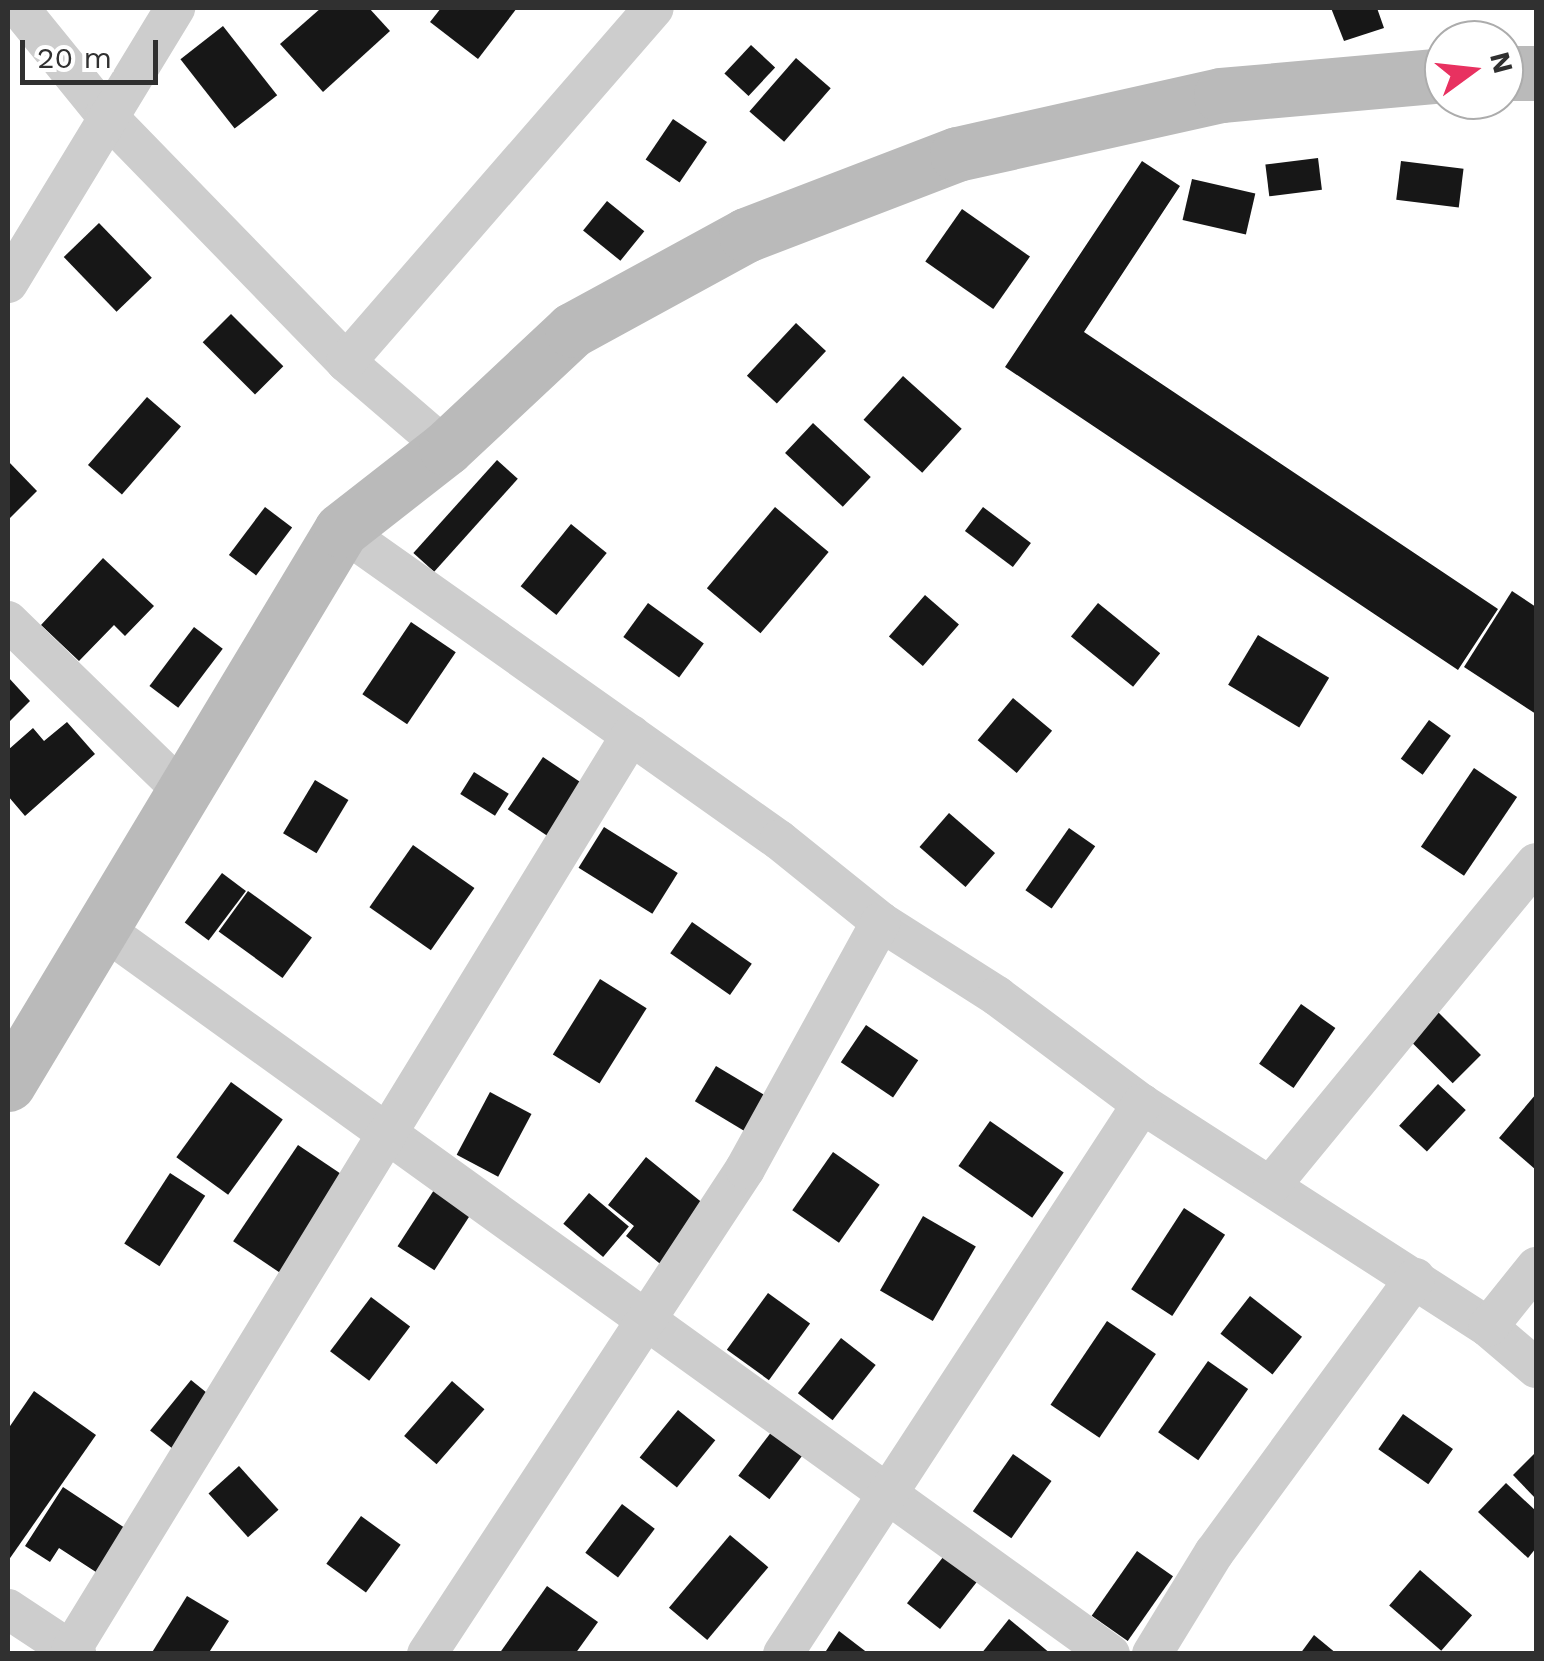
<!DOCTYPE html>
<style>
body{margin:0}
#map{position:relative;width:1544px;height:1661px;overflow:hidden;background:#fff;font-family:"Work Sans",sans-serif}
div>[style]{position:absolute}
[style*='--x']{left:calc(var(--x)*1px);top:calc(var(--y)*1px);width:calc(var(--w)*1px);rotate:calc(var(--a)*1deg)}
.building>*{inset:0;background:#171717;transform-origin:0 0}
.street>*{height:40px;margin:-20px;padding:0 20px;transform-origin:20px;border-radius:20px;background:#cdcdcd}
.secondary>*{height:55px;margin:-27.5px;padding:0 27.5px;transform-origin:27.5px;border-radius:27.5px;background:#bababa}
span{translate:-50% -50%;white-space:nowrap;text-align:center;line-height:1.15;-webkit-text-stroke:10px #fff;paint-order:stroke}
.frame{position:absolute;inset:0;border:10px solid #303030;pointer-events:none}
.north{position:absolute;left:1424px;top:20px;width:100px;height:100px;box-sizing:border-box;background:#fff;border:2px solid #acacac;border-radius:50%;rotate:75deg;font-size:28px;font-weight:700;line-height:40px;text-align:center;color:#303030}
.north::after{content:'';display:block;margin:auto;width:35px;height:45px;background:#e83160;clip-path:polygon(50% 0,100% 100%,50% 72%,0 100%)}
.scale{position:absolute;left:20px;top:40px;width:138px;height:45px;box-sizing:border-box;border:5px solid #303030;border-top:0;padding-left:12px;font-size:30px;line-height:35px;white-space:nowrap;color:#303030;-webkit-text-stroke:8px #fff;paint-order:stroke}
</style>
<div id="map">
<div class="building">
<div style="clip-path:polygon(321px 8px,369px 8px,390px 31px,323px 92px,280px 44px)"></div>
<div style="clip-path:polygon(441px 8px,517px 8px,478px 59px,430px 22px)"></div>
<div style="clip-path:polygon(1331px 8px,1377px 8px,1384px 28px,1344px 41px)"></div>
<div style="left:223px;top:26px;width:88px;height:54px;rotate:52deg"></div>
<div style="left:751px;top:45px;width:33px;height:39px;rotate:43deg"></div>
<div style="left:796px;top:58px;width:46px;height:71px;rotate:41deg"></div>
<div style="left:673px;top:119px;width:41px;height:49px;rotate:34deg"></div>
<div style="left:1318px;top:158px;width:32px;height:53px;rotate:83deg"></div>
<div style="clip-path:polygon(1142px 161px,1180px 186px,1084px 332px,1498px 609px,1458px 670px,1005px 367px)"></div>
<div style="left:1401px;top:161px;width:63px;height:39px;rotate:7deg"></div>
<div style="left:1192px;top:179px;width:65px;height:42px;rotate:13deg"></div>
<div style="left:607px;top:201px;width:48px;height:38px;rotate:39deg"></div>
<div style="left:962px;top:209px;width:83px;height:64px;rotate:35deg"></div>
<div style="left:99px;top:223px;width:76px;height:49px;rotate:46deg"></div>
<div style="left:231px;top:314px;width:74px;height:40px;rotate:45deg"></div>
<div style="left:796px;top:323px;width:41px;height:72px;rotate:43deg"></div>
<div style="left:903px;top:376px;width:79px;height:59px;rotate:42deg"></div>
<div style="left:147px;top:397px;width:45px;height:90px;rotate:41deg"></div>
<div style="left:813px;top:423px;width:79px;height:41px;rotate:43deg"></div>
<div style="left:497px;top:460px;width:28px;height:125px;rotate:42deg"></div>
<div style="clip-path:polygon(8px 461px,37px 491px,8px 520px)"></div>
<div style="left:265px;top:507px;width:34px;height:60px;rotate:37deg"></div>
<div style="left:775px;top:507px;width:70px;height:106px;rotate:40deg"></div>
<div style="left:983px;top:507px;width:60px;height:30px;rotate:37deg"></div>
<div style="left:571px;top:524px;width:46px;height:80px;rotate:39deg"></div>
<div style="clip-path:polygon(103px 558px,154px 606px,125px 636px,114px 625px,79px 661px,41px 625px)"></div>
<div style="clip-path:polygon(1512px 591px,1536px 607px,1536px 714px,1464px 667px)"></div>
<div style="left:925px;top:595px;width:45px;height:55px;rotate:41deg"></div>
<div style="left:648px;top:603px;width:69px;height:42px;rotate:36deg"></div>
<div style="left:1098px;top:603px;width:80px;height:43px;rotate:39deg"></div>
<div style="left:411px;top:622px;width:54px;height:87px;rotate:34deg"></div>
<div style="left:194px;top:627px;width:36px;height:74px;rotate:37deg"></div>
<div style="left:1258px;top:635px;width:83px;height:58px;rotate:31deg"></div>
<div style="clip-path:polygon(8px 677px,30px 701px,8px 723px)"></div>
<div style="left:1013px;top:698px;width:51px;height:55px;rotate:40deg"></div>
<div style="left:1429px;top:720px;width:27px;height:48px;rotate:36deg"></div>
<div style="clip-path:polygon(67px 722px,95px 754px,25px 816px,8px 796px,8px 750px,33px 728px,44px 741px)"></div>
<div style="left:543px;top:757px;width:48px;height:63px;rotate:34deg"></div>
<div style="left:1474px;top:768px;width:52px;height:95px;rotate:34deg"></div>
<div style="left:474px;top:772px;width:41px;height:26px;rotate:32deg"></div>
<div style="left:315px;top:780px;width:39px;height:62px;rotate:31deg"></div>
<div style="left:949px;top:813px;width:61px;height:45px;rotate:41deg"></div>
<div style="left:604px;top:827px;width:87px;height:48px;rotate:32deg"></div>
<div style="left:1069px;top:828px;width:32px;height:76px;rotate:35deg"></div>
<div style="left:413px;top:845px;width:75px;height:76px;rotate:35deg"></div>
<div style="left:222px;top:873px;width:30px;height:62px;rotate:37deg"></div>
<div style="left:248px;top:891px;width:79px;height:50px;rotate:36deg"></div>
<div style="left:692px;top:922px;width:73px;height:38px;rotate:35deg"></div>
<div style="left:600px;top:979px;width:55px;height:89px;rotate:32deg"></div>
<div style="left:1301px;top:1004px;width:42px;height:73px;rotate:35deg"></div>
<div style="left:1435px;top:1009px;width:65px;height:40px;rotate:45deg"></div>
<div style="left:866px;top:1025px;width:63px;height:45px;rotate:34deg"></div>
<div style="left:716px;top:1066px;width:66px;height:41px;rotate:31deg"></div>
<div style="left:231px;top:1082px;width:64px;height:93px;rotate:36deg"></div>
<div style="left:1438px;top:1084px;width:38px;height:57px;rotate:43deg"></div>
<div style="left:490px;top:1092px;width:47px;height:71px;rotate:28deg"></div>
<div style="clip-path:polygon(1536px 1094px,1536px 1170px,1499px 1138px)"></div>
<div style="left:990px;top:1121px;width:90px;height:55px;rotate:35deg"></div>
<div style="left:298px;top:1145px;width:61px;height:116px;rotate:34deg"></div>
<div style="left:833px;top:1152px;width:57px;height:71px;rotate:35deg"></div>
<div style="clip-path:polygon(646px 1157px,710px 1209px,664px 1267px,626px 1236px,634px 1226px,608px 1205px)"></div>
<div style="left:170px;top:1173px;width:42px;height:84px;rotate:33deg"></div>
<div style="left:434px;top:1190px;width:44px;height:67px;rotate:33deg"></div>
<div style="left:589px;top:1193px;width:52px;height:40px;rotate:40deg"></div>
<div style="left:1184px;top:1208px;width:49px;height:97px;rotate:33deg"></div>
<div style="left:923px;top:1216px;width:61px;height:86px;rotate:30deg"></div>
<div style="left:768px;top:1293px;width:52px;height:70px;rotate:36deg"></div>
<div style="left:1250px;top:1296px;width:66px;height:48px;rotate:38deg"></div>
<div style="left:371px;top:1297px;width:49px;height:68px;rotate:37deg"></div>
<div style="left:1107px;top:1321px;width:59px;height:101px;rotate:34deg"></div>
<div style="left:841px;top:1338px;width:44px;height:70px;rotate:38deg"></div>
<div style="left:1208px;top:1361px;width:49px;height:87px;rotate:35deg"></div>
<div style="left:191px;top:1380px;width:33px;height:65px;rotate:39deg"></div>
<div style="left:452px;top:1381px;width:43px;height:73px;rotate:41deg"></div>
<div style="clip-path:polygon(34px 1391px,96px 1435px,8px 1561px,8px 1429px)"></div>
<div style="left:678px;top:1410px;width:48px;height:61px;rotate:39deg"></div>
<div style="left:1403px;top:1414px;width:61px;height:43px;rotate:35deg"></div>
<div style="left:772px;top:1431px;width:39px;height:56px;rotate:37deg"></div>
<div style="clip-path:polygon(1536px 1452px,1536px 1499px,1513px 1475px)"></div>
<div style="left:1013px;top:1454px;width:47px;height:70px;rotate:35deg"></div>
<div style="left:239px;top:1466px;width:59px;height:41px;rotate:48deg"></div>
<div style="clip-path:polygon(1506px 1483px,1536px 1511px,1536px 1548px,1528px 1558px,1478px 1512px)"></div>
<div style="clip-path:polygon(63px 1487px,128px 1530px,99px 1574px,59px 1548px,50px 1562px,25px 1546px)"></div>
<div style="left:622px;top:1504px;width:41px;height:61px;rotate:37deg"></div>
<div style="left:361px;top:1516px;width:49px;height:59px;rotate:36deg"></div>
<div style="left:730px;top:1535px;width:50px;height:95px;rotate:40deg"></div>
<div style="left:1137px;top:1551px;width:44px;height:79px;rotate:35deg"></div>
<div style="left:947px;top:1552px;width:42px;height:65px;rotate:38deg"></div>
<div style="left:1420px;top:1570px;width:69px;height:47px;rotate:41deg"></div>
<div style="clip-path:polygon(547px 1586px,598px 1622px,575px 1654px,499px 1654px)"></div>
<div style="clip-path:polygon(187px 1596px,229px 1621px,208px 1654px,151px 1654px)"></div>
<div style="clip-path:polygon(1009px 1619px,1051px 1654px,981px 1654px)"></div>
<div style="clip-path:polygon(839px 1631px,869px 1654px,824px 1654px)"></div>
<div style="clip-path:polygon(1314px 1635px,1337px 1654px,1300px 1654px)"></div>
</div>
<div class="street">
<div style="--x:19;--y:8;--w:136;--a:50.9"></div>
<div style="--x:105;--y:114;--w:346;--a:45.8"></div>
<div style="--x:346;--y:362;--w:132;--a:40.7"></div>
<div style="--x:8;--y:283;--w:322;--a:-58.7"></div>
<div style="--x:346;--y:362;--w:469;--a:-49"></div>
<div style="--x:341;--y:530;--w:537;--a:35.29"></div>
<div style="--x:779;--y:840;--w:131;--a:38.8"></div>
<div style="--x:881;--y:922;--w:138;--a:32.5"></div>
<div style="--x:997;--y:996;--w:181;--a:36.7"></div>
<div style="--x:1142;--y:1104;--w:412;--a:32.8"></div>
<div style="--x:1488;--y:1327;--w:63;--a:40.5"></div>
<div style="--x:8;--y:621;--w:241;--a:44.2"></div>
<div style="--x:99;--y:926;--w:1246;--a:35.76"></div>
<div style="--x:1273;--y:1183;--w:414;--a:-50.6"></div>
<div style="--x:1488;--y:1327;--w:77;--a:-51.3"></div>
<div style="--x:8;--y:1609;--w:82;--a:33.5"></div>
<div style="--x:71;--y:1650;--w:1073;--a:-58.53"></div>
<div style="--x:427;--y:1654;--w:580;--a:-56.75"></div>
<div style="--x:745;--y:1169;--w:282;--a:-61.2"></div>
<div style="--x:783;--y:1654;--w:657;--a:-56.87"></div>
<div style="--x:1152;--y:1654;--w:119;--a:-58.5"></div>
<div style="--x:1214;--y:1553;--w:341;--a:-53.8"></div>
</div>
<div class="secondary">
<div style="--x:1504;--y:73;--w:32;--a:0"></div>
<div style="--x:8;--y:1084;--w:646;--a:-58.99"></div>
<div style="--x:341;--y:530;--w:133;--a:-38"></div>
<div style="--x:446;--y:448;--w:173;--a:-43.1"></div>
<div style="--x:572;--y:330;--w:198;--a:-28.6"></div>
<div style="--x:746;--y:235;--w:226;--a:-21"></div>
<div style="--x:957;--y:154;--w:271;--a:-12.6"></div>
<div style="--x:1221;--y:95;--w:224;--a:-5.1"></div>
</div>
<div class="frame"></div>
<div class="north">N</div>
<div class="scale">20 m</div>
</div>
